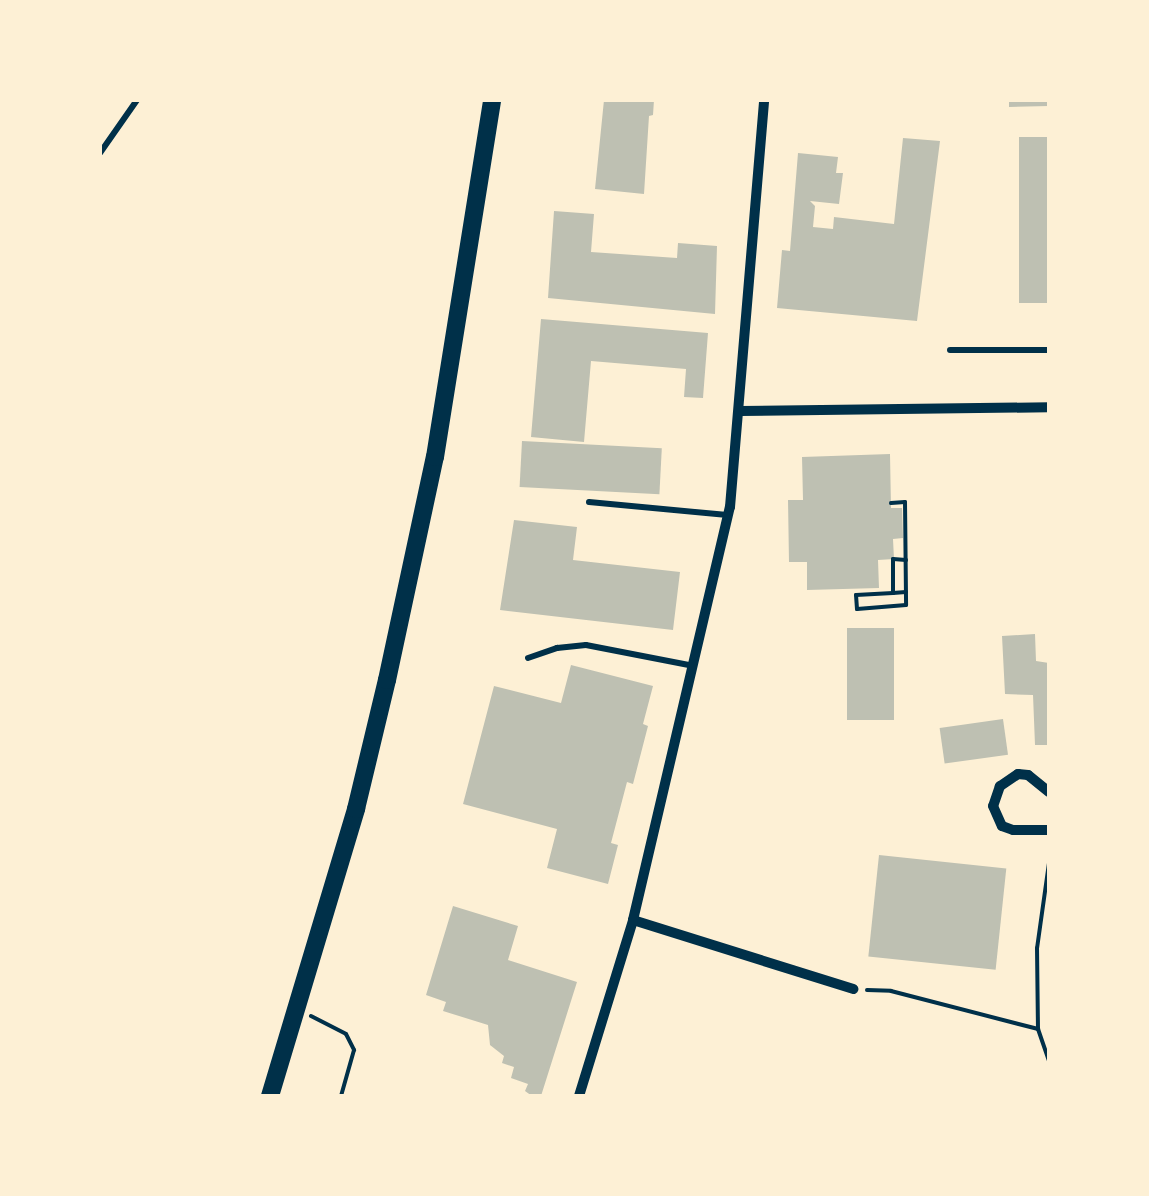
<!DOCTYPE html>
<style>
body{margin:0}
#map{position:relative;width:1149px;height:1196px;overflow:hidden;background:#fdf0d5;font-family:Barlow,sans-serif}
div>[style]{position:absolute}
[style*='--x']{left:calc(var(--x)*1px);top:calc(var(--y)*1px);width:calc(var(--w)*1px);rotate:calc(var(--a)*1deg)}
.building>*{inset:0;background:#bec0b2;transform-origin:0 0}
.path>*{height:4px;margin:-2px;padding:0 2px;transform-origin:2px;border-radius:2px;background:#003049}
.service>*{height:6px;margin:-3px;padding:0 3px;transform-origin:3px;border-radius:3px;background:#003049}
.minor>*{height:10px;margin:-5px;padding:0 5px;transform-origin:5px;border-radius:5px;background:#003049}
.secondary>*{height:18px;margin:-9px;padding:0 9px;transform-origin:9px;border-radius:9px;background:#003049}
span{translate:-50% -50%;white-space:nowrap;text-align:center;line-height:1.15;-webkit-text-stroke:8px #fdf0d5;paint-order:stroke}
.frame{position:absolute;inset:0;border:102px solid #fdf0d5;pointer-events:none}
</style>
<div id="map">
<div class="building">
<div style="clip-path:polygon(604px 100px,654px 100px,653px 115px,649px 116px,644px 194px,595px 189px)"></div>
<div style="clip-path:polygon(1009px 100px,1049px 100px,1049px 106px,1009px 107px)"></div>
<div style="left:1049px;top:137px;width:166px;height:30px;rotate:90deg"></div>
<div style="clip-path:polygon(903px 138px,940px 141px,917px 321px,777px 308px,782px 250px,790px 251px,798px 153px,838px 157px,836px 173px,843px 173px,839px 204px,810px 201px,815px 206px,813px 227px,833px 229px,834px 217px,894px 224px)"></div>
<div style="clip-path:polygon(554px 211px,594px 214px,591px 252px,677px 258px,678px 243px,717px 246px,715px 314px,548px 298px)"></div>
<div style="clip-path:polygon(541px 319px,708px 333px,703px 398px,684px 397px,686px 369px,591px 361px,584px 442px,531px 437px)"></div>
<div style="left:522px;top:441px;width:140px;height:46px;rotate:3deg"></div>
<div style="clip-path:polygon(890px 454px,891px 508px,902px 508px,903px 538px,893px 539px,894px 559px,878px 560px,879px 588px,807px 590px,807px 562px,789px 562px,788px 500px,803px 500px,802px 457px)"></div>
<div style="clip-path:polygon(514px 520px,577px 527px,573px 560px,680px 572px,673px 630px,500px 610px)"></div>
<div style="left:847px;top:628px;width:47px;height:92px"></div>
<div style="clip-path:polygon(1035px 634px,1036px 661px,1049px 663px,1049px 745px,1035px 745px,1033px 695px,1005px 694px,1002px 636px)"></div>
<div style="clip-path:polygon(571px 665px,653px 686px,643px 724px,648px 726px,633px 784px,627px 782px,611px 843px,618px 845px,608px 884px,547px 868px,557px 829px,463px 804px,494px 686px,561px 703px)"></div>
<div style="left:1003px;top:719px;width:36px;height:64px;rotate:82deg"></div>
<div style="left:879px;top:855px;width:128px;height:102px;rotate:6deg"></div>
<div style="clip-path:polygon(453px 906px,518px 926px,508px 960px,577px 982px,541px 1096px,532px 1096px,525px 1091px,528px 1084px,511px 1078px,514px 1067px,502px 1063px,504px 1056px,490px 1045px,488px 1025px,443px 1011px,446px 1002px,426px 995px)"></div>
</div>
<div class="path">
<div style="--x:891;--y:503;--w:14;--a:-4"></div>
<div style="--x:905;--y:502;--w:103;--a:89.4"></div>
<div style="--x:906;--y:605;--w:49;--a:175.3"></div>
<div style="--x:857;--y:609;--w:14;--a:-94"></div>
<div style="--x:856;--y:595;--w:37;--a:-3"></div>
<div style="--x:906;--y:560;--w:13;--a:-176"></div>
<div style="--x:893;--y:559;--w:34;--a:90"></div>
<div style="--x:893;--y:593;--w:13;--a:-4"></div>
<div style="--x:1049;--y:863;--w:86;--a:98"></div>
<div style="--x:1037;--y:948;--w:81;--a:89.3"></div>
<div style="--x:1038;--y:1029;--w:34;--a:71"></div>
<div style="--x:867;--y:990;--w:24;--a:2"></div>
<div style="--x:891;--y:991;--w:152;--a:14.5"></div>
<div style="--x:311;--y:1016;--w:39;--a:27"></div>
<div style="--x:346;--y:1034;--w:18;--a:63"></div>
<div style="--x:354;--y:1050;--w:48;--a:105.8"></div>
</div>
<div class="service">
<div style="--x:100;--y:153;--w:65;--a:-55.1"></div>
<div style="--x:950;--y:350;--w:99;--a:0"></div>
<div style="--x:589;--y:502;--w:139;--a:5.4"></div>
<div style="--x:528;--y:658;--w:31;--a:-19"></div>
<div style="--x:557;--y:648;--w:29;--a:-6"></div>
<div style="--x:586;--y:645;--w:110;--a:11"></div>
</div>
<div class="minor">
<div style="--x:741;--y:411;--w:308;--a:-0.7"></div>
<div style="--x:1049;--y:792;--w:27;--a:-141"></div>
<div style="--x:1028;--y:775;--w:10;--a:-174"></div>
<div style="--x:1018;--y:774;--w:22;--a:146"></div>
<div style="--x:1000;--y:786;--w:21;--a:109"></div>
<div style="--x:993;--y:806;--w:22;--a:66"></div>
<div style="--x:1002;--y:826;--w:12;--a:20"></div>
<div style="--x:1013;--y:830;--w:36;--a:0"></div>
<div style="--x:633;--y:920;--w:231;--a:17.4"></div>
<div style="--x:579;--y:1096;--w:184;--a:-72.9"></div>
<div style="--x:633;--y:920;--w:424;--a:-76.8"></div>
<div style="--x:730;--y:507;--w:408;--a:-85.2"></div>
</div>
<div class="secondary">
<div style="--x:270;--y:1096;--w:300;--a:-73.3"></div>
<div style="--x:356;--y:809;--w:133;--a:-76.5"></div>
<div style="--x:387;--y:680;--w:228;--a:-77.9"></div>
<div style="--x:435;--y:457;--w:362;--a:-80.9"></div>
</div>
<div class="frame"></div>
</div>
